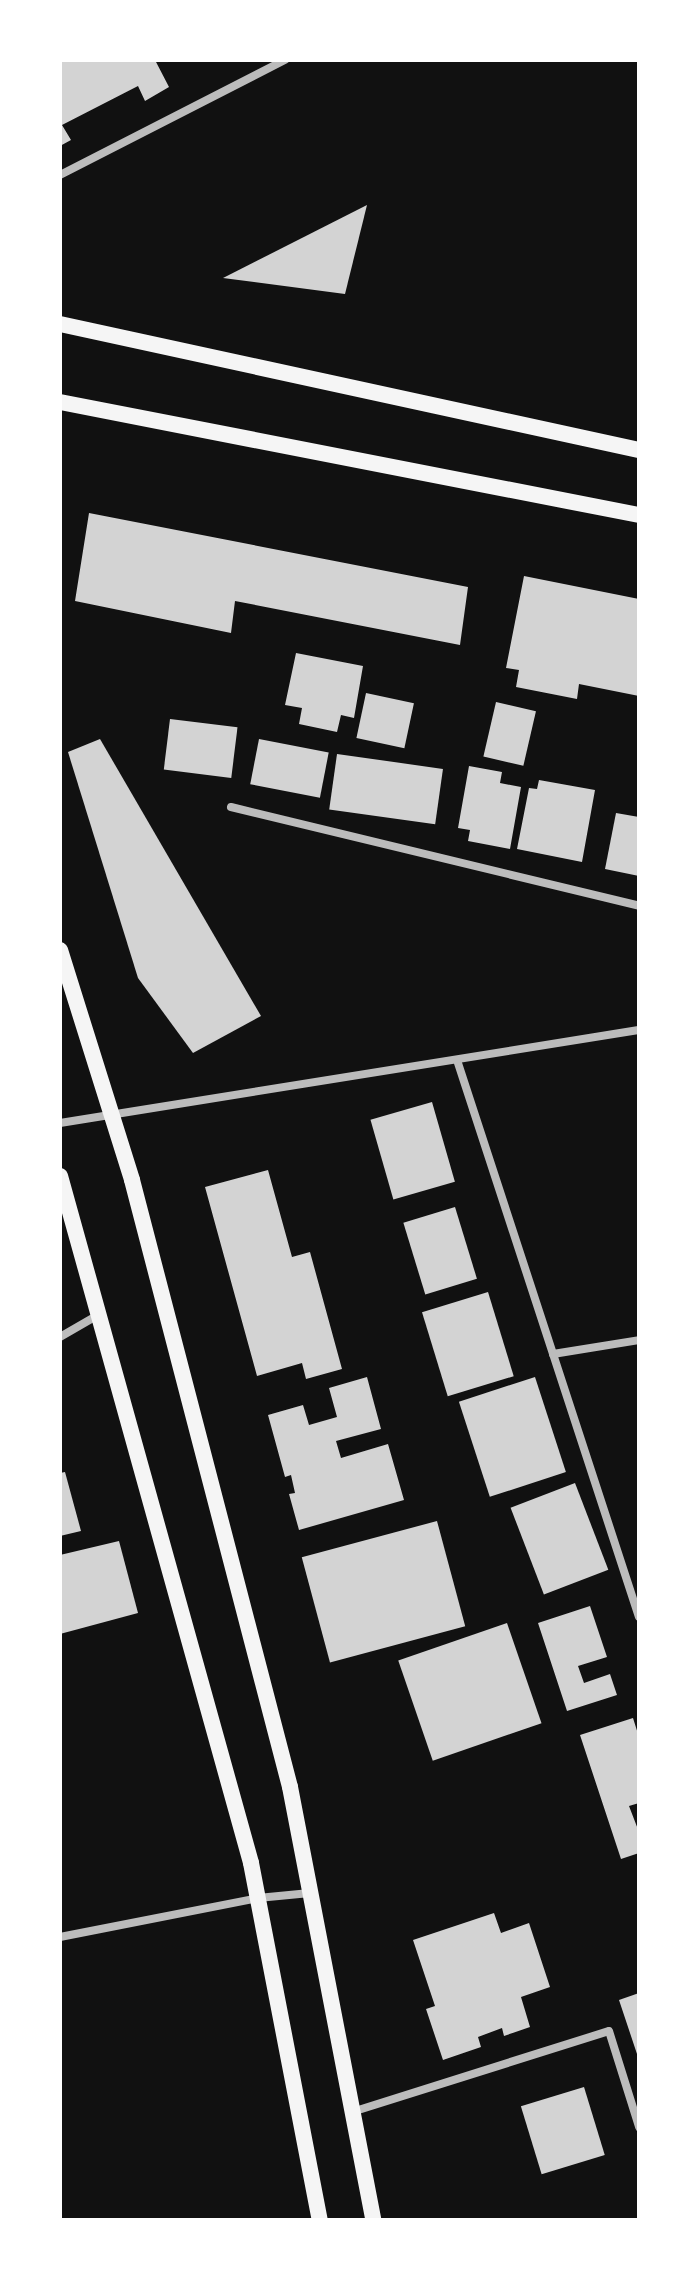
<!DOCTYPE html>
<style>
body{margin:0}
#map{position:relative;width:699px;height:2280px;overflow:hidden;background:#111;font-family:Jost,sans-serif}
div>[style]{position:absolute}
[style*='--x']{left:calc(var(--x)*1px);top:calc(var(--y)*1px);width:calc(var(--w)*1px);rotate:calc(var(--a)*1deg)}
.building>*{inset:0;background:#d3d3d3;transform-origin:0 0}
.minor>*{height:8px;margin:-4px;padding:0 4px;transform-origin:4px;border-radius:4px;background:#bcbcbc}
.secondary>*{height:16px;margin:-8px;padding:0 8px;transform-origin:8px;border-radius:8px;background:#f5f5f5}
span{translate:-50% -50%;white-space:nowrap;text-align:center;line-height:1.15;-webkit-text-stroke:8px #fff;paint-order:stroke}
.frame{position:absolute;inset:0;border:62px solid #fff;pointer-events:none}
</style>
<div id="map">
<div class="building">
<div style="clip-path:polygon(60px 60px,155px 60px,169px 87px,145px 101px,138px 86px,62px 125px,71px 140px,60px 146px)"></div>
<div style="clip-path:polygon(367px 205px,345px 294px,223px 278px)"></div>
<div style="clip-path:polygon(89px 513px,468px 587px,460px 645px,235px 601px,231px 633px,75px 601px)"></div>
<div style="clip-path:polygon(524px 576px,639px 599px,639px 696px,579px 684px,577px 699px,516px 687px,519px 670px,506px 668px)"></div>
<div style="clip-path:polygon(296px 653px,363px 666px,354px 718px,341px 715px,337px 732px,299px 724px,302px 708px,285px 705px)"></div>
<div style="left:366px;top:693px;width:49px;height:46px;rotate:12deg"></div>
<div style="left:496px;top:702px;width:41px;height:56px;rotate:13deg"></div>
<div style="left:170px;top:719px;width:68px;height:51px;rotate:7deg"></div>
<div style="clip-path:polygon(100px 739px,261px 1016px,193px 1053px,138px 978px,68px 752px)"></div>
<div style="left:259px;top:739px;width:71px;height:46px;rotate:11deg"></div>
<div style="left:337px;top:754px;width:107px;height:56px;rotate:8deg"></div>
<div style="clip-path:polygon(469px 766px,502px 772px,500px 783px,521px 787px,510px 849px,468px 841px,470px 830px,458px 828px)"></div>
<div style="clip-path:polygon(539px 780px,595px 790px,582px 862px,517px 849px,529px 788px,537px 789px)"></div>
<div style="clip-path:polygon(616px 813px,639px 817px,639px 876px,605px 869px)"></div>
<div style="left:432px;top:1102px;width:83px;height:64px;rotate:74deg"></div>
<div style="clip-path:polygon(268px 1170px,292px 1257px,310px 1252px,342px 1369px,306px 1379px,302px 1363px,257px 1376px,205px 1187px)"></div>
<div style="left:455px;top:1207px;width:75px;height:54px;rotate:73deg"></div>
<div style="left:488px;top:1292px;width:88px;height:69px;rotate:73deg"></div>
<div style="clip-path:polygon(367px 1377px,381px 1429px,336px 1441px,341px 1458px,388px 1444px,404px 1500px,299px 1530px,289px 1494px,295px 1493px,291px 1475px,285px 1477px,268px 1415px,303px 1405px,309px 1425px,337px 1417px,329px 1388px)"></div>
<div style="left:535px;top:1377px;width:100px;height:80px;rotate:72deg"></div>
<div style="clip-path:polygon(65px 1472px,81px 1531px,60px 1536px,60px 1473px)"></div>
<div style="left:575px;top:1483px;width:93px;height:69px;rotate:69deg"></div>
<div style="left:437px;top:1521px;width:109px;height:140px;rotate:75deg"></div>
<div style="clip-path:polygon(119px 1541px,138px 1613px,60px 1634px,60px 1555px)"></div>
<div style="clip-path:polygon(590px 1606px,607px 1657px,578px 1666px,584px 1683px,610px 1674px,617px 1695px,567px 1711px,538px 1623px)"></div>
<div style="left:507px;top:1623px;width:106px;height:115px;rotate:71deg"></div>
<div style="clip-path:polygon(633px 1718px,639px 1737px,639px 1803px,629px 1806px,639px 1832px,639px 1853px,621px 1859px,580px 1735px)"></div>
<div style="clip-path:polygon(494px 1913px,501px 1933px,529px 1923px,550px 1987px,521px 1997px,530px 2027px,504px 2036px,502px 2028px,478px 2037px,481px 2047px,443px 2060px,426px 2009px,435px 2006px,413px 1940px)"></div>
<div style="clip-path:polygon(639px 1993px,639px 2057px,638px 2057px,619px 2000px)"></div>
<div style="left:584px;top:2087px;width:71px;height:66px;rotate:73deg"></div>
</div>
<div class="minor">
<div style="--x:60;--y:175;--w:253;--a:-27.1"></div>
<div style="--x:231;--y:807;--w:420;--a:13.6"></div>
<div style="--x:457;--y:1060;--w:586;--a:71.91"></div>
<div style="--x:60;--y:1123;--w:586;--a:-9.13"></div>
<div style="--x:60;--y:1337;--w:44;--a:-30.1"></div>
<div style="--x:553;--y:1354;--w:87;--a:-9.2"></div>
<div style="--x:60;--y:1937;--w:202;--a:-11.1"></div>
<div style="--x:258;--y:1898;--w:52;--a:-5.5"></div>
<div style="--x:352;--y:2112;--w:269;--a:-17.5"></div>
<div style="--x:609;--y:2031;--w:101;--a:72.6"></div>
</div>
<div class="secondary">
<div style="--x:60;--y:324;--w:593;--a:12.28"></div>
<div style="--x:60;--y:402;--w:590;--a:11.04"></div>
<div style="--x:60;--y:950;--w:241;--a:72.6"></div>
<div style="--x:132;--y:1180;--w:627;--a:75.41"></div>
<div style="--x:290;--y:1787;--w:441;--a:79.1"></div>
<div style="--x:60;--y:1176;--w:713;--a:74.46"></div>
<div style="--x:251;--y:1863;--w:364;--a:79.1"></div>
</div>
<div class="frame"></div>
</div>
